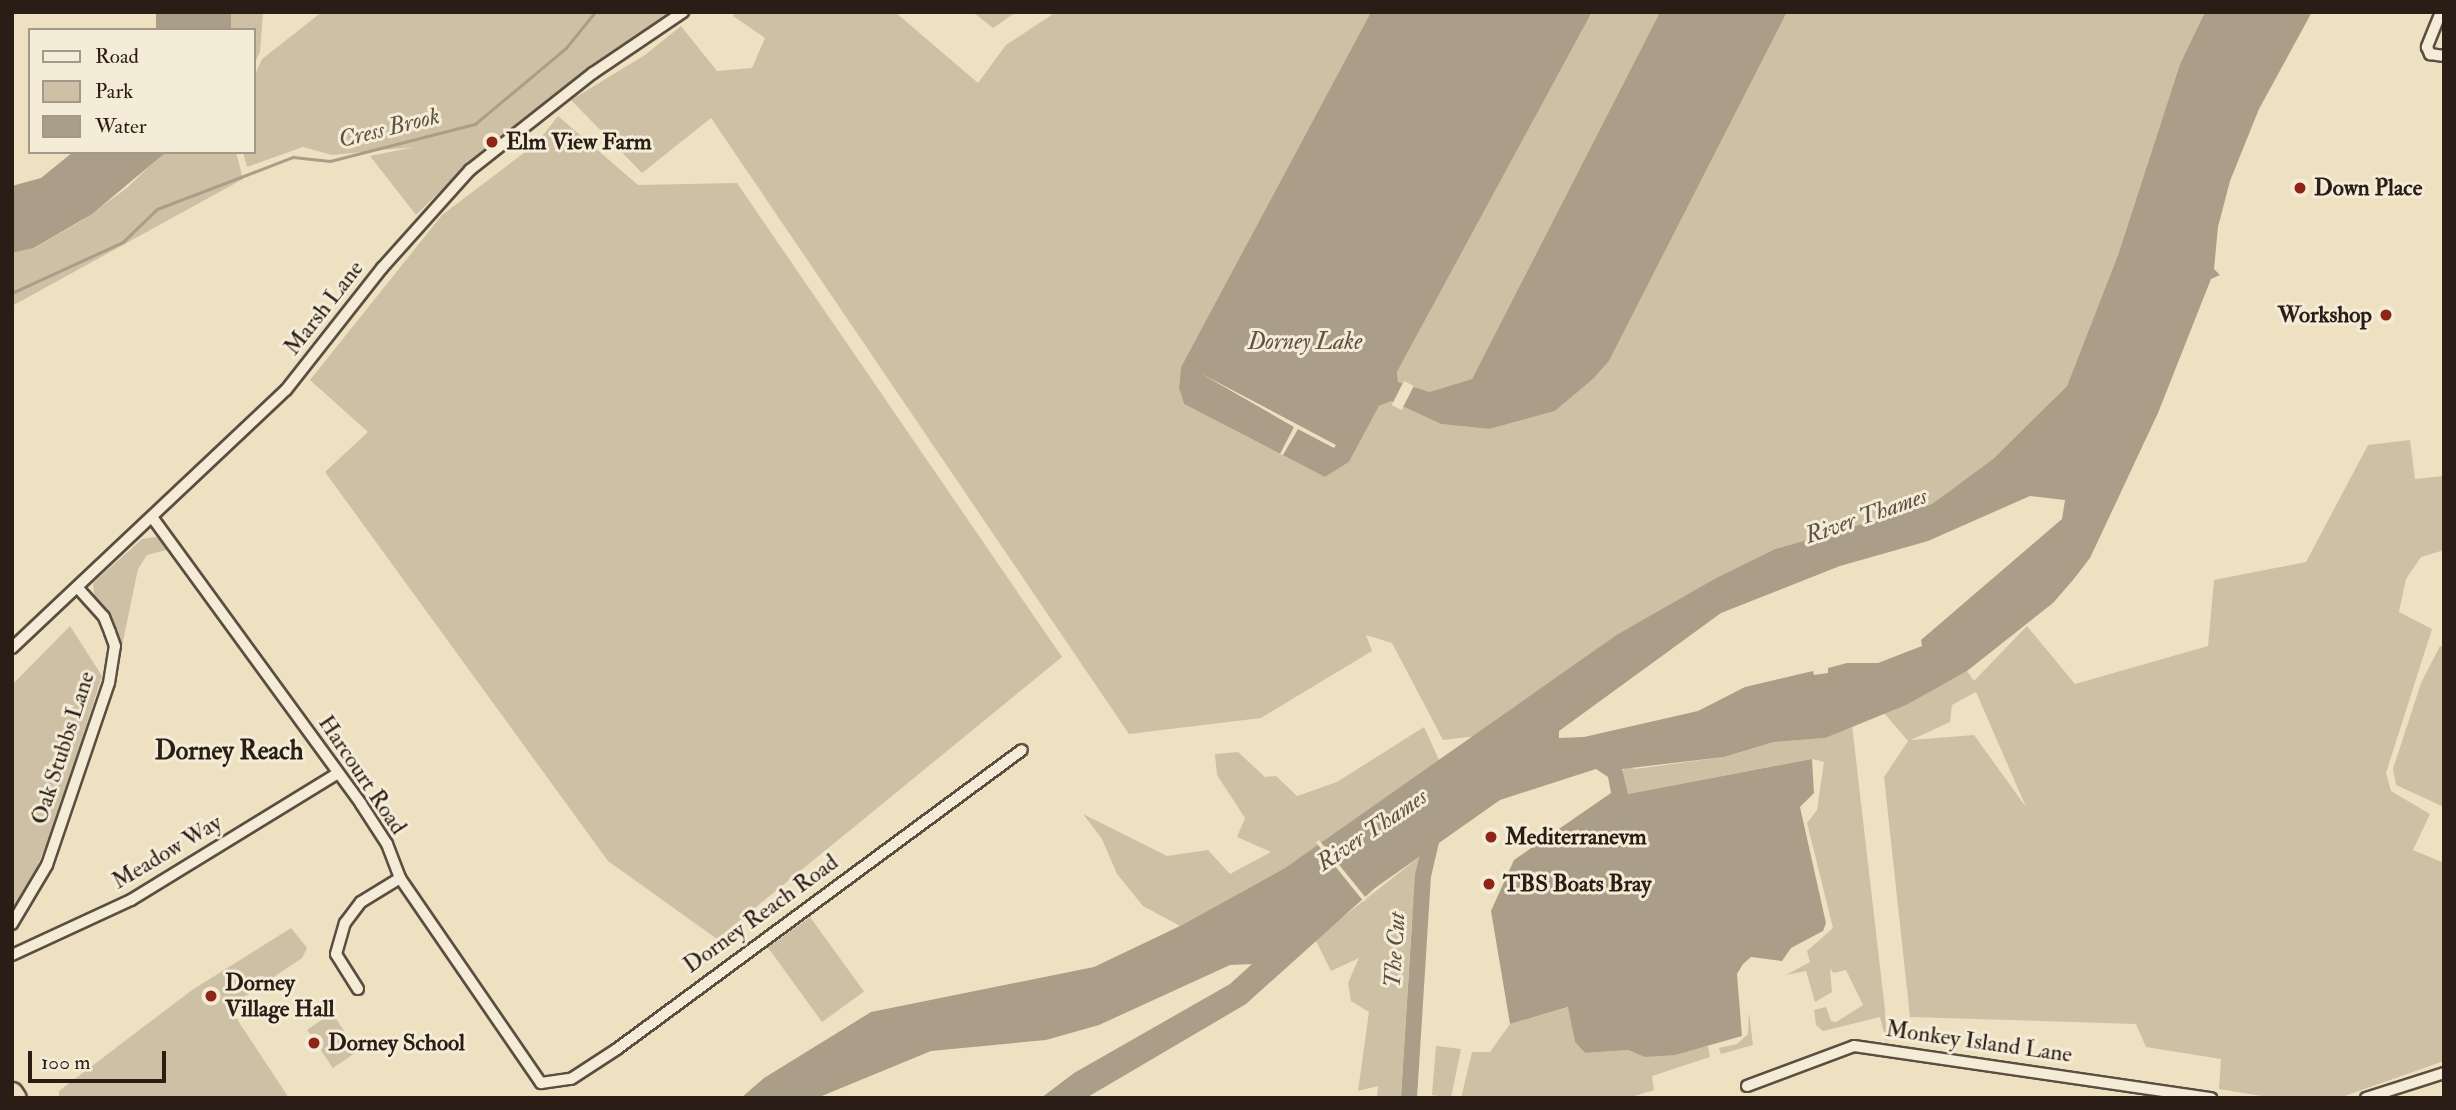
<!DOCTYPE html>
<style>
body{margin:0}
#map{position:relative;width:2456px;height:1110px;overflow:hidden;background:#eee1c2;font-family:"IM FELL Double Pica",serif}
div>[style]{position:absolute}
[style*='--x']{left:calc(var(--x)*1px);top:calc(var(--y)*1px);width:calc(var(--w)*1px);rotate:calc(var(--a)*1deg)}
.green>*{inset:0;background:#cdc0a5;transform-origin:0 0}
.water>*{inset:0;background:#ab9e88;transform-origin:0 0}
.pier>*{inset:0;background:#eee1c2;transform-origin:0 0}
.stream>*{height:2.5px;margin:-1.25px;padding:0 1.25px;transform-origin:1.25px;border-radius:1.25px;background:#ab9e88}
.river>*{height:16px;margin:-8px;padding:0 8px;transform-origin:8px;border-radius:8px;background:#ab9e88}
.roads{filter:drop-shadow(2px 0 #5b4e41) drop-shadow(-2px 0 #5b4e41) drop-shadow(0 2px #5b4e41) drop-shadow(0 -2px #5b4e41)}
.minor>*{height:10px;margin:-5px;padding:0 5px;transform-origin:5px;border-radius:5px;background:#f4ecd7}
.motorway>*{height:19px;margin:-9.5px;padding:0 9.5px;transform-origin:9.5px;border-radius:9.5px;background:#eee1c2}
.dots>*{width:19px;height:19px;translate:-50% -50%;box-sizing:border-box;border:4px solid #f4ecd7;border-radius:50%}
span{translate:-50% -50%;white-space:nowrap;text-align:center;line-height:1.15;-webkit-text-stroke:6px #f4ecd7;paint-order:stroke}
.poi-label{font-size:23px;color:#2a1d16;font-weight:700}
.left{translate:0 -50%;text-align:left}
.right{translate:-100% -50%;text-align:right}
.street-label{font-size:23px;color:#2a1d16}
.water-label{font-size:24px;color:#5e5144;font-style:italic}
.quarter-label{font-size:26px;color:#2a1d16;font-weight:700}
.frame{position:absolute;inset:0;border:14px solid #2a1d16;pointer-events:none}
.legend{position:absolute;left:28px;top:28px;width:228px;height:126px;box-sizing:border-box;background:#f4ecd7;border:2px solid #a3998a;margin:0;padding:9px 12px;list-style:none;font-size:21px;color:#2a1d16}
.legend li{display:flex;align-items:center;gap:14px;height:35px}
.legend b{width:35px;border:2px solid #a3998a}
.scale{position:absolute;left:28px;top:1051px;width:138px;height:32px;box-sizing:border-box;border:4px solid #2a1d16;border-top:0;padding-left:9px;font-size:21px;line-height:24px;white-space:nowrap;color:#2a1d16;-webkit-text-stroke:5px #f4ecd7;paint-order:stroke}
</style>
<div id="map">
<div class="green">
<div style="clip-path:polygon(231px 12px,263px 12px,260px 52px,254px 64px,254px 30px,231px 30px)"></div>
<div style="clip-path:polygon(322px 12px,671px 12px,657px 27px,477px 155px,416px 215px,370px 156px,414px 147px,332px 155px,303px 147px,247px 167px,243px 152px,254px 152px,254px 77px,262px 59px)"></div>
<div style="clip-path:polygon(735px 12px,895px 12px,978px 83px,1006px 45px,1056px 12px,1371px 12px,1181px 367px,1179px 388px,1184px 404px,1325px 477px,1349px 462px,1379px 406px,1391px 401px,1441px 424px,1489px 429px,1555px 411px,1593px 379px,1609px 361px,1787px 12px,2205px 12px,2180px 64px,2118px 255px,2067px 386px,1993px 459px,1932px 504px,1775px 549px,1716px 578px,1618px 634px,1477px 736px,1443px 740px,1392px 643px,1366px 635px,1372px 651px,1261px 718px,1129px 734px,711px 118px,642px 173px,571px 100px,645px 55px,681px 26px,717px 71px,752px 68px,765px 38px,733px 16px)"></div>
<div style="clip-path:polygon(973px 12px,1016px 12px,993px 28px)"></div>
<div style="clip-path:polygon(1592px 12px,1660px 12px,1472px 379px,1429px 392px,1414px 390px,1398px 382px,1397px 372px)"></div>
<div style="clip-path:polygon(558px 116px,638px 185px,737px 183px,1062px 657px,717px 939px,608px 861px,325px 472px,368px 432px,310px 380px,442px 215px,537px 143px)"></div>
<div style="clip-path:polygon(164px 152px,236px 152px,243px 179px,12px 306px,12px 253px,35px 248px,81px 221px,127px 188px)"></div>
<div style="clip-path:polygon(evenodd,2410px 440px,2415px 479px,2444px 476px,2444px 550px,2421px 557px,2406px 579px,2399px 612px,2432px 629px,2386px 773px,2391px 791px,2430px 814px,2413px 850px,2444px 863px,2444px 1061px,2339px 1098px,2274px 1098px,2219px 1089px,2221px 1059px,2146px 1047px,2136px 1024px,1910px 1017px,1884px 777px,1908px 741px,1884px 713px,1967px 671px,1974px 681px,2027px 626px,2075px 684px,2208px 646px,2214px 580px,2306px 562px,2368px 445px,2410px 440px,1976px 692px,2026px 807px,1974px 735px,1911px 740px,1950px 722px,1952px 705px,1976px 692px)"></div>
<div style="clip-path:polygon(156px 537px,170px 549px,147px 555px,138px 569px,122px 646px,94px 594px,93px 583px,142px 539px)"></div>
<div style="clip-path:polygon(70px 626px,102px 676px,55px 823px,28px 889px,12px 913px,12px 685px)"></div>
<div style="clip-path:polygon(2440px 646px,2444px 647px,2444px 807px,2396px 785px,2393px 769px,2421px 683px)"></div>
<div style="clip-path:polygon(1852px 725px,1885px 1010px,1887px 1044px,1880px 1017px,1823px 1031px,1816px 1025px,1814px 1010px,1826px 1007px,1831px 1021px,1836px 1022px,1863px 1005px,1846px 970px,1834px 973px,1830px 969px,1832px 992px,1815px 1002px,1806px 971px,1786px 975px,1810px 962px,1807px 951px,1833px 928px,1807px 823px,1817px 810px,1824px 762px,1812px 759px,1628px 794px,1621px 773px,1626px 766px,1635px 769px,1724px 757px,1774px 742px,1825px 738px)"></div>
<div style="clip-path:polygon(1424px 727px,1440px 762px,1285px 868px,1180px 926px,1143px 906px,1117px 874px,1102px 839px,1083px 814px,1167px 856px,1208px 850px,1230px 874px,1271px 852px,1237px 837px,1245px 818px,1217px 775px,1215px 754px,1238px 752px,1265px 777px,1276px 776px,1297px 796px,1337px 782px)"></div>
<div style="clip-path:polygon(1419px 857px,1428px 862px,1412px 919px,1401px 1098px,1377px 1098px,1378px 1086px,1358px 1091px,1369px 1012px,1351px 1001px,1348px 983px,1359px 958px,1331px 971px,1315px 939px)"></div>
<div style="left:810px;top:917px;width:92px;height:52px;rotate:54deg"></div>
<div style="clip-path:polygon(291px 928px,307px 948px,302px 958px,229px 1007px,289px 1098px,59px 1098px,59px 1091px,192px 990px)"></div>
<div style="clip-path:polygon(1569px 1007px,1575px 1042px,1585px 1053px,1628px 1050px,1646px 1057px,1708px 1046px,1710px 1057px,1652px 1076px,1654px 1090px,1628px 1098px,1461px 1098px,1472px 1052px,1490px 1052px,1510px 1024px)"></div>
<div style="clip-path:polygon(1749px 1012px,1753px 1045px,1721px 1054px,1719px 1048px,1737px 1044px,1748px 1034px)"></div>
<div style="left:332px;top:1013px;width:46px;height:30px;rotate:56deg"></div>
<div style="clip-path:polygon(1436px 1046px,1461px 1049px,1451px 1098px,1432px 1095px)"></div>
</div>
<div class="water">
<div style="left:156px;top:12px;width:75px;height:20px"></div>
<div style="clip-path:polygon(1371px 12px,1592px 12px,1397px 372px,1398px 382px,1429px 392px,1472px 379px,1660px 12px,1787px 12px,1609px 361px,1593px 379px,1555px 411px,1489px 429px,1441px 424px,1391px 401px,1379px 406px,1349px 462px,1325px 477px,1184px 404px,1179px 388px,1181px 367px)"></div>
<div style="clip-path:polygon(evenodd,2205px 12px,2312px 12px,2259px 109px,2230px 181px,2218px 227px,2214px 269px,2220px 275px,2211px 279px,2158px 413px,2090px 558px,2073px 580px,2053px 603px,1967px 671px,1906px 705px,1825px 738px,1774px 742px,1724px 757px,1622px 769px,1628px 794px,1812px 759px,1814px 793px,1800px 807px,1826px 923px,1823px 931px,1791px 948px,1782px 961px,1751px 957px,1743px 964px,1737px 974px,1742px 1036px,1675px 1055px,1645px 1057px,1628px 1050px,1585px 1053px,1575px 1042px,1568px 1007px,1510px 1024px,1491px 911px,1514px 860px,1611px 793px,1608px 777px,1596px 769px,1500px 800px,1375px 888px,1246px 1004px,1086px 1098px,1041px 1098px,1074px 1073px,1230px 984px,1252px 964px,1230px 965px,1099px 1025px,1046px 1040px,931px 1051px,817px 1098px,741px 1098px,764px 1078px,871px 1012px,1094px 967px,1180px 926px,1285px 868px,1618px 634px,1716px 578px,1775px 549px,1932px 504px,1993px 459px,2067px 386px,2118px 255px,2180px 64px,2205px 12px,2030px 496px,2065px 500px,2062px 519px,1921px 640px,1922px 646px,1878px 663px,1847px 663px,1828px 668px,1828px 673px,1814px 675px,1813px 671px,1745px 687px,1698px 711px,1584px 737px,1559px 738px,1559px 731px,1721px 613px,1840px 566px,1928px 541px,2030px 496px)"></div>
<div style="clip-path:polygon(73px 152px,165px 153px,92px 214px,34px 248px,12px 253px,12px 186px,41px 178px)"></div>
</div>
<div class="pier">
<div style="clip-path:polygon(1200px 373px,1336px 445px,1334px 448px,1298px 429px,1283px 455px,1280px 454px,1294px 427px)"></div>
<div style="left:1404px;top:381px;width:11px;height:27px;rotate:27deg"></div>
<div style="left:1319px;top:840px;width:76px;height:4px;rotate:51deg"></div>
</div>
<div class="stream">
<div style="--x:12;--y:293;--w:122;--a:-24.7"></div>
<div style="--x:123;--y:242;--w:47;--a:-44.1"></div>
<div style="--x:157;--y:209;--w:146;--a:-20.9"></div>
<div style="--x:293;--y:157;--w:37;--a:6"></div>
<div style="--x:330;--y:161;--w:150;--a:-14.3"></div>
<div style="--x:475;--y:124;--w:119;--a:-39.9"></div>
<div style="--x:566;--y:48;--w:46;--a:-51.1"></div>
</div>
<div class="river">
<div style="--x:1409;--y:1098;--w:222;--a:-86.4"></div>
<div style="--x:1423;--y:876;--w:48;--a:-76.8"></div>
</div>
<div class="roads">
<div class="minor">
<div style="--x:2441;--y:12;--w:38;--a:112"></div>
<div style="--x:2427;--y:47;--w:8;--a:67"></div>
<div style="--x:2430;--y:54;--w:14;--a:8"></div>
<div style="--x:152;--y:517;--w:355;--a:53.9"></div>
<div style="--x:361;--y:804;--w:48;--a:57"></div>
<div style="--x:387;--y:844;--w:36;--a:69"></div>
<div style="--x:400;--y:878;--w:249;--a:55.5"></div>
<div style="--x:541;--y:1083;--w:30;--a:-8"></div>
<div style="--x:571;--y:1079;--w:55;--a:-33.1"></div>
<div style="--x:617;--y:1049;--w:503;--a:-36.44"></div>
<div style="--x:12;--y:648;--w:376;--a:-43.3"></div>
<div style="--x:286;--y:390;--w:155;--a:-51.8"></div>
<div style="--x:382;--y:268;--w:132;--a:-48.1"></div>
<div style="--x:470;--y:170;--w:157;--a:-38.3"></div>
<div style="--x:593;--y:73;--w:109;--a:-34.1"></div>
<div style="--x:12;--y:924;--w:69;--a:-59.3"></div>
<div style="--x:47;--y:865;--w:192;--a:-71.2"></div>
<div style="--x:109;--y:683;--w:37;--a:-81"></div>
<div style="--x:115;--y:646;--w:15;--a:-110"></div>
<div style="--x:110;--y:632;--w:16;--a:-112"></div>
<div style="--x:104;--y:617;--w:40;--a:-132"></div>
<div style="--x:12;--y:955;--w:131;--a:-24.8"></div>
<div style="--x:131;--y:900;--w:243;--a:-31.5"></div>
<div style="--x:358;--y:989;--w:41;--a:-122.2"></div>
<div style="--x:336;--y:954;--w:32;--a:-74"></div>
<div style="--x:345;--y:923;--w:26;--a:-53"></div>
<div style="--x:361;--y:902;--w:46;--a:-31.6"></div>
<div style="--x:1747;--y:1086;--w:114;--a:-20.5"></div>
<div style="--x:1854;--y:1046;--w:361;--a:8.3"></div>
<div style="--x:2366;--y:1098;--w:82;--a:-17.8"></div>
</div>
<div class="motorway">
<div style="--x:12;--y:1092;--w:7;--a:56"></div>
</div>
</div>
<div class="dots">
<div style="left:492px;top:142px;background:#8f2418"></div>
<div style="left:2300px;top:188px;background:#8f2418"></div>
<div style="left:2386px;top:315px;background:#8f2418"></div>
<div style="left:1491px;top:837px;background:#8f2418"></div>
<div style="left:1489px;top:884px;background:#8f2418"></div>
<div style="left:211px;top:996px;background:#8f2418"></div>
<div style="left:314px;top:1043px;background:#8f2418"></div>
</div>
<div class="poi-label">
<span class="left" style="left:506px;top:142px">Elm View Farm</span>
<span class="left" style="left:2314px;top:188px">Down Place</span>
<span class="right" style="left:2372px;top:315px">Workshop</span>
<span class="left" style="left:1505px;top:837px">Mediterranevm</span>
<span class="left" style="left:1503px;top:884px">TBS Boats Bray</span>
<span class="left" style="left:225px;top:996px">Dorney<br>Village Hall</span>
<span class="left" style="left:328px;top:1043px">Dorney School</span>
</div>
<div class="street-label">
<span style="left:324px;top:308px;rotate:-52deg">Marsh Lane</span>
<span style="left:63px;top:748px;rotate:-72deg">Oak Stubbs Lane</span>
<span style="left:362px;top:775px;rotate:56deg">Harcourt Road</span>
<span style="left:167px;top:852px;rotate:-31deg">Meadow Way</span>
<span style="left:761px;top:914px;rotate:-36deg">Dorney Reach Road</span>
<span style="left:1979px;top:1042px;rotate:8deg">Monkey Island Lane</span>
</div>
<div class="water-label">
<span style="left:389px;top:128px;rotate:-14deg">Cress Brook</span>
<span style="left:1305px;top:342px">Dorney Lake</span>
<span style="left:1866px;top:516px;rotate:-19deg">River Thames</span>
<span style="left:1372px;top:830px;rotate:-34deg">River Thames</span>
<span style="left:1395px;top:950px;rotate:-86deg">The Cut</span>
</div>
<div class="quarter-label">
<span style="left:229px;top:752px">Dorney Reach</span>
</div>
<div class="frame"></div>
<ul class="legend">
<li><b style="height:9px;background:#f4ecd7"></b>Road</li>
<li><b style="height:19px;background:#cdc0a5"></b>Park</li>
<li><b style="height:19px;background:#ab9e88"></b>Water</li>
</ul>
<div class="scale">100 m</div>
</div>
